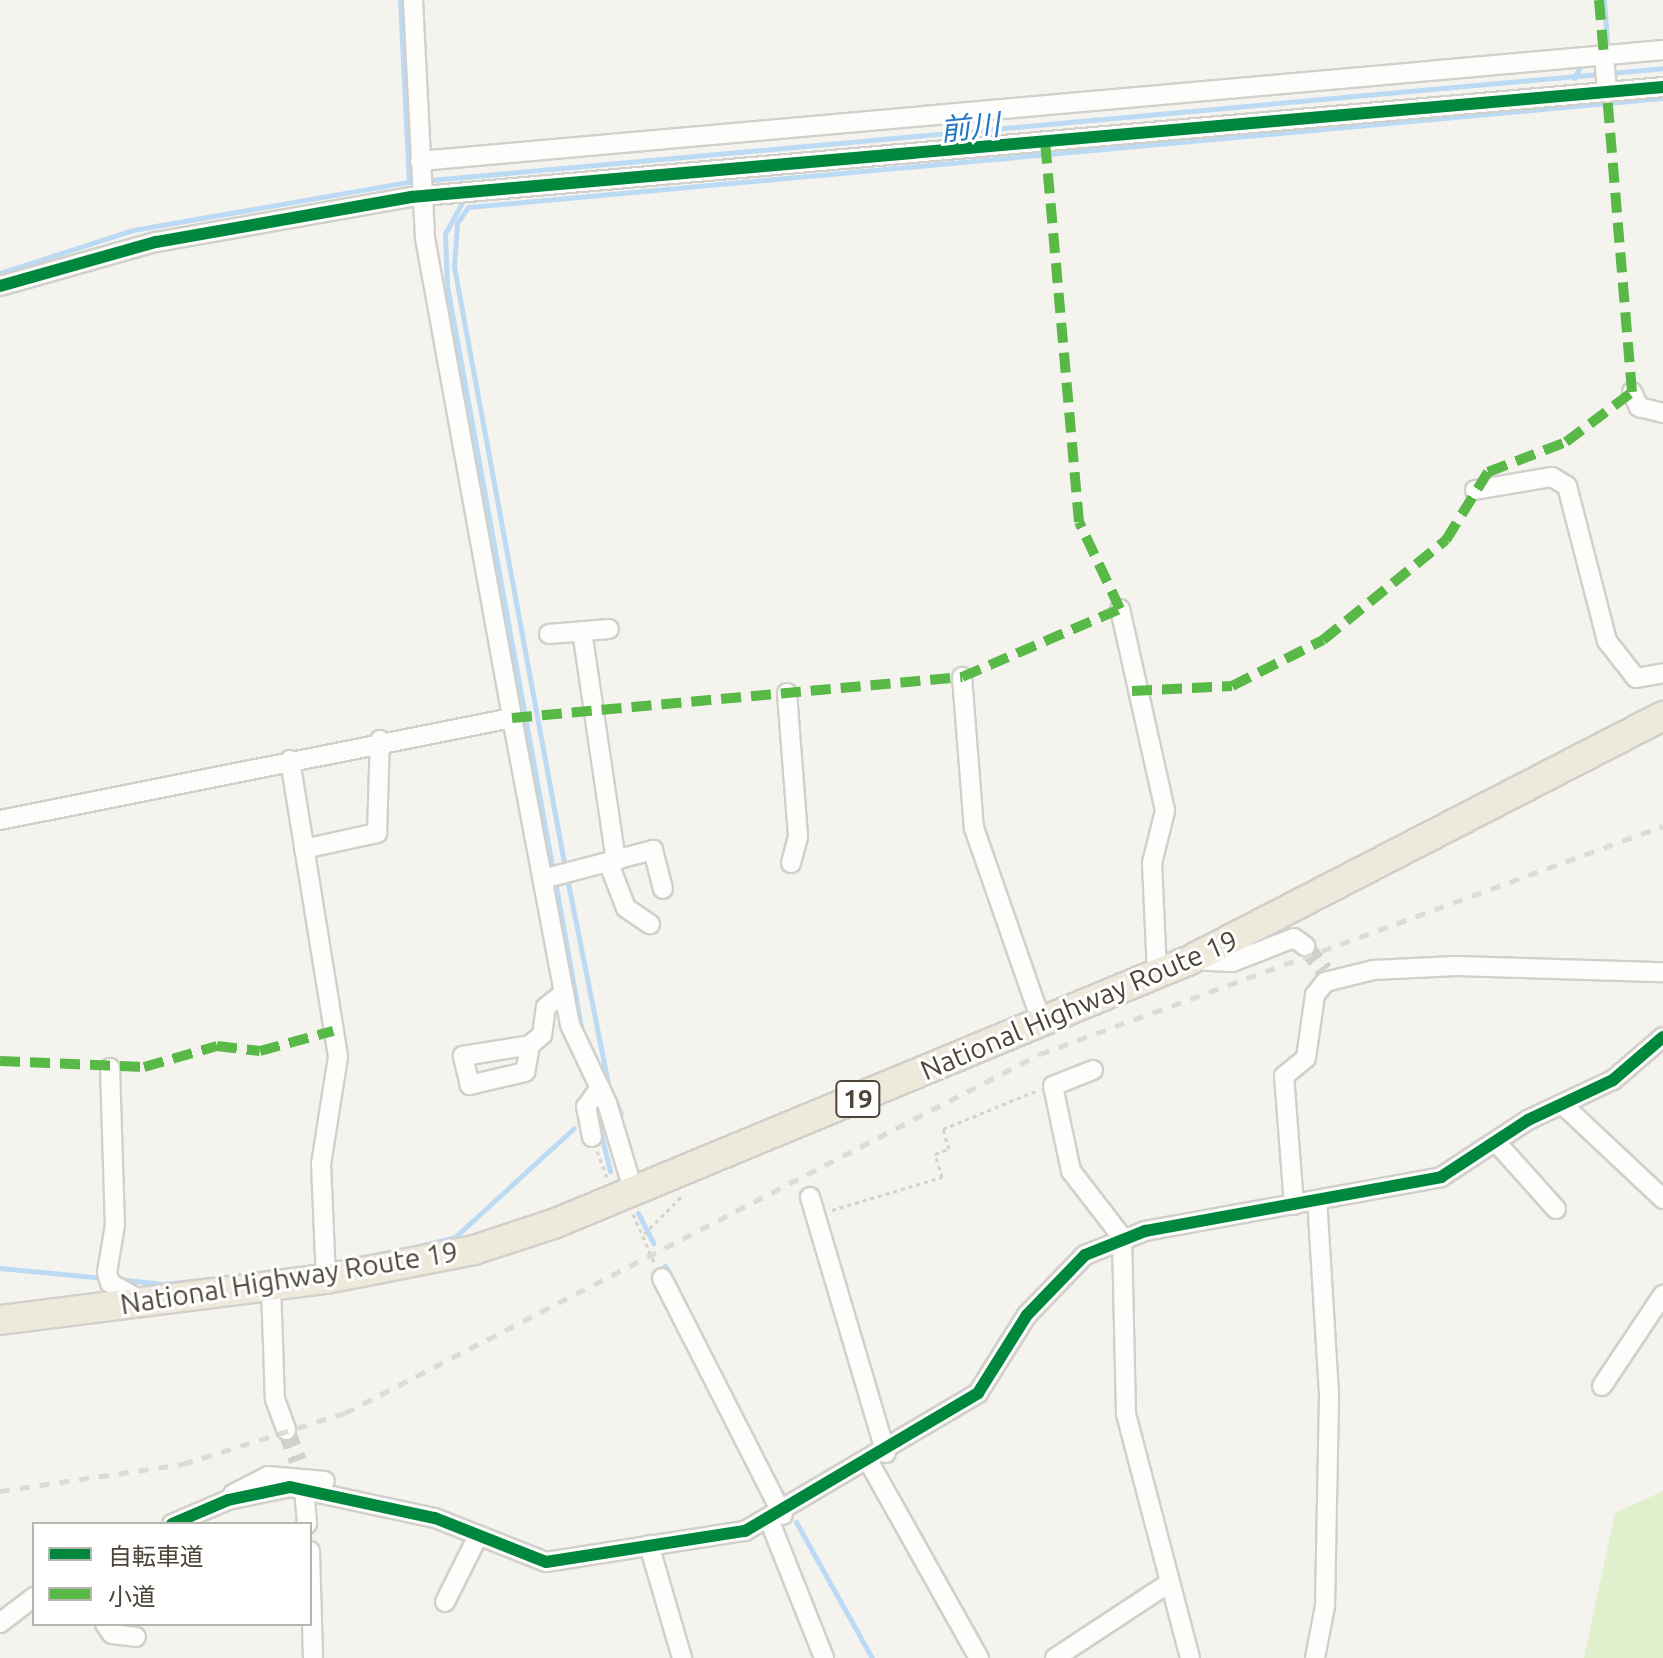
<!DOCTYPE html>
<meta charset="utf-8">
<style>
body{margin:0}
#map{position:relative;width:1663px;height:1658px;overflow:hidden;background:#f4f3ee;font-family:Ubuntu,"Noto Sans JP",sans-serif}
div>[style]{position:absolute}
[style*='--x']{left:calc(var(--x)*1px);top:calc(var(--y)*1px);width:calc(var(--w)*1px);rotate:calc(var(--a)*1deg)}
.green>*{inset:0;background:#e0f0cc}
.stream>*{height:5px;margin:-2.5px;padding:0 2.5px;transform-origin:2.5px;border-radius:2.5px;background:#bcdaf4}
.minor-tunnel>*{height:18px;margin-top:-9px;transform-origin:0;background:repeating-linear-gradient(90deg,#d2d0ca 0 18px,transparent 0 27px)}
.path>*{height:3px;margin-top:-1.5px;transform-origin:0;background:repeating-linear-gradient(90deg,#d4d2cc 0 4px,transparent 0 8px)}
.roads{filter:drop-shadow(2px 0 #d2d0cb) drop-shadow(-2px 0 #d2d0cb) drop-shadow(0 2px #d2d0cb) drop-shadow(0 -2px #d2d0cb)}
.minor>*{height:18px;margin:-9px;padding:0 9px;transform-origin:9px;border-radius:9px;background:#fdfdfc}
.highway>*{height:28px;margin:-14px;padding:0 14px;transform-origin:14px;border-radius:14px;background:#ede9db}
.rail>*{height:5px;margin-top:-2.5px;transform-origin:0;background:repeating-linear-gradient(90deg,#dbdbda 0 10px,transparent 0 20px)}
.quiet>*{height:10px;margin-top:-5px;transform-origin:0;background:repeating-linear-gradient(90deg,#58b947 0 20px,transparent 0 30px)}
.cycleway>*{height:12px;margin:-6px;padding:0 6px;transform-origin:6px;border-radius:6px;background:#00873e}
span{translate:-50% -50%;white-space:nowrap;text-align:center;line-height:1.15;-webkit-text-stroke:6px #fff;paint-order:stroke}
.shield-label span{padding:2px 6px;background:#fff;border:2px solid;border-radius:6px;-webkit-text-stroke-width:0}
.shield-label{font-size:26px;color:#4c4538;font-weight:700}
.street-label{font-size:28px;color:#4c4538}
.water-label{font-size:30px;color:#2578c4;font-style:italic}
.legend{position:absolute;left:32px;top:1522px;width:280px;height:104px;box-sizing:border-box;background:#fff;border:2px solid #b7b5af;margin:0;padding:10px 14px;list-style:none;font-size:24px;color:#4c4538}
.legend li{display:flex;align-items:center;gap:16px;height:40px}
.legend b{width:40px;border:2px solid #b7b5af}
</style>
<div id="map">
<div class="green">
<div style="clip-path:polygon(1663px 1491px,1663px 1658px,1584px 1658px,1615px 1513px)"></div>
</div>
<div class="stream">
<div style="--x:400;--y:0;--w:182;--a:87.2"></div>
<div style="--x:1597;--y:50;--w:13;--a:-42"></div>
<div style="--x:1607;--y:41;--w:41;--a:-94.2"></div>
<div style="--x:1574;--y:78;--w:18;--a:-61"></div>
<div style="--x:465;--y:197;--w:42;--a:118.4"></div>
<div style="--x:445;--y:234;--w:52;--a:87.8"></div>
<div style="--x:447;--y:286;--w:595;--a:79.73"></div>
<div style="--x:0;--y:273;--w:140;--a:-17.9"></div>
<div style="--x:133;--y:230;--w:280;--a:-9.9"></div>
<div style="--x:409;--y:182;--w:1259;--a:-5.19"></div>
<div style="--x:565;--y:868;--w:611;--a:-100.46"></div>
<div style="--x:454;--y:267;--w:44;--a:-86.1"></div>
<div style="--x:457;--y:223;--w:19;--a:-55"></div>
<div style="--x:468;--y:207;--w:1200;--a:-5.21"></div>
<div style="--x:567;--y:878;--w:210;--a:78.7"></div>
<div style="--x:555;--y:881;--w:154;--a:79.9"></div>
<div style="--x:615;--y:1100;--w:15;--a:67"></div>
<div style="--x:595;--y:1109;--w:64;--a:76.4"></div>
<div style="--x:638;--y:1213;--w:34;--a:63"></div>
<div style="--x:404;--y:1250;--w:53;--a:-14.3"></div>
<div style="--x:455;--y:1237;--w:161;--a:-42.5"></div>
<div style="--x:665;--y:1266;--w:13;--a:63"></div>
<div style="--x:0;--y:1268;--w:103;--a:5.5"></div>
<div style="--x:117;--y:1279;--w:46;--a:6.2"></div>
<div style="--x:163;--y:1284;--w:75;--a:-6.1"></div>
<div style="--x:796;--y:1522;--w:156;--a:60.8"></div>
</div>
<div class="minor-tunnel">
<div style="--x:1305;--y:946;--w:31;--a:52"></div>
<div style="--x:286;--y:1430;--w:33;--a:69"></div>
</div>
<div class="path">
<div style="--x:597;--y:1151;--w:28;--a:69"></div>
<div style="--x:832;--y:1210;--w:115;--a:-16.7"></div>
<div style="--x:942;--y:1177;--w:24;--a:-107"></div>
<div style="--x:935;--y:1154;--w:15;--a:-20"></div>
<div style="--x:949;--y:1149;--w:21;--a:-107"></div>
<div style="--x:943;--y:1129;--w:103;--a:-22.3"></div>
<div style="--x:633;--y:1214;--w:52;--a:66.4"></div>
<div style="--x:644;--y:1234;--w:55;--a:-45"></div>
</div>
<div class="roads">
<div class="minor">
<div style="--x:413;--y:0;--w:238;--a:87.1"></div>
<div style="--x:425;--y:238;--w:488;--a:79.7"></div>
<div style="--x:512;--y:718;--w:312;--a:79.3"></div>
<div style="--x:570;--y:1025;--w:86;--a:64.6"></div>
<div style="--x:607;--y:1103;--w:94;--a:73.3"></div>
<div style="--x:1604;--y:56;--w:37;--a:85"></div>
<div style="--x:420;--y:161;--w:1248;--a:-5.1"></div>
<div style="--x:0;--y:286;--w:162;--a:-15.8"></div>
<div style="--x:156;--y:242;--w:259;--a:-10"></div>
<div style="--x:411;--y:197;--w:1257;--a:-5.02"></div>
<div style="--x:1632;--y:392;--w:17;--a:65"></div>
<div style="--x:1639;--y:407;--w:25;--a:14"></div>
<div style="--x:1475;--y:490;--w:78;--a:-9.6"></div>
<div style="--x:1552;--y:477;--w:17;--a:31"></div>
<div style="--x:1567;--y:486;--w:160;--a:75.5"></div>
<div style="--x:1607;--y:641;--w:47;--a:51.9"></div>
<div style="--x:1636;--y:678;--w:27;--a:-10"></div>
<div style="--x:1120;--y:609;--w:207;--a:77.4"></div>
<div style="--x:1165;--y:811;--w:54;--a:104"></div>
<div style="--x:1152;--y:863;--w:111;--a:87.4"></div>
<div style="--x:582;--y:631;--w:233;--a:81.6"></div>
<div style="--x:549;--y:634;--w:60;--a:-4.8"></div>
<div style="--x:962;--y:677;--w:151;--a:85.5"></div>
<div style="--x:974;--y:828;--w:207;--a:70.8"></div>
<div style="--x:787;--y:693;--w:144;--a:85.6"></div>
<div style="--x:798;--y:837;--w:27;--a:105"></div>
<div style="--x:290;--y:760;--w:301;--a:80.8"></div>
<div style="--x:338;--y:1057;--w:108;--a:99"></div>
<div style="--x:321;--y:1164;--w:115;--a:87.5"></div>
<div style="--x:0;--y:820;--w:522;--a:-11.27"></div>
<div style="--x:304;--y:849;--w:75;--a:-12.4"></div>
<div style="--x:377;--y:833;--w:93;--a:-88.2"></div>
<div style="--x:609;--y:864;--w:47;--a:68.9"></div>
<div style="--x:626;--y:908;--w:29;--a:34"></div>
<div style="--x:543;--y:879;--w:114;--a:-14.8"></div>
<div style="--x:653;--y:850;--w:40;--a:75.6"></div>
<div style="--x:1190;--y:960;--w:42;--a:2.7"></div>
<div style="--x:1232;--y:962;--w:66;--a:-21.2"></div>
<div style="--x:1294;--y:938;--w:14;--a:36"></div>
<div style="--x:530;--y:1045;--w:27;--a:100"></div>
<div style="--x:525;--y:1072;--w:57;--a:166.7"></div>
<div style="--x:470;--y:1085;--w:30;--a:-104"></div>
<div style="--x:463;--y:1056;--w:68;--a:-9.3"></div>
<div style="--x:530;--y:1045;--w:16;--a:-40"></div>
<div style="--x:542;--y:1035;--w:28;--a:-82"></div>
<div style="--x:546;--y:1007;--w:23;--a:-38"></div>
<div style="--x:110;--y:1068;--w:157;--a:88.2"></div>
<div style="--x:115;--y:1225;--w:49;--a:99.5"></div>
<div style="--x:107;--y:1273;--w:10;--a:73"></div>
<div style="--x:110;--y:1283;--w:38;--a:29"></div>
<div style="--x:1093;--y:1070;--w:43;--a:158.2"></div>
<div style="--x:1053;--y:1086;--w:87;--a:78"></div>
<div style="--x:1071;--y:1171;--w:83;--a:52.3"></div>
<div style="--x:1122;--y:1237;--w:177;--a:88.7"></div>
<div style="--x:1126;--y:1414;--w:252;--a:75.3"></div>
<div style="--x:1562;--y:1104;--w:139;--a:43.2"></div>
<div style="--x:592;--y:1137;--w:31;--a:-101"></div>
<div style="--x:586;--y:1107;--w:24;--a:-54"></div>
<div style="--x:1496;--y:1142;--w:90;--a:48.2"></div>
<div style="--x:810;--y:1197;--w:267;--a:73.5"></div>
<div style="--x:1294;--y:1205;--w:129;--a:-94.4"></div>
<div style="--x:1284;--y:1076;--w:28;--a:-39"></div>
<div style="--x:1306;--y:1058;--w:64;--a:-81.9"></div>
<div style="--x:1315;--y:995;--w:16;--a:-52"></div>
<div style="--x:1325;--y:982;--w:49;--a:-14"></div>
<div style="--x:1373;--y:970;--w:83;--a:-2.8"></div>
<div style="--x:1456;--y:966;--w:207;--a:1.7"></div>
<div style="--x:662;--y:1278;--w:266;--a:63"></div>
<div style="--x:271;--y:1287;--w:112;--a:88"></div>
<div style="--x:275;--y:1399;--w:33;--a:70"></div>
<div style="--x:1602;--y:1386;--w:110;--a:-56.2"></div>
<div style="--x:870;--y:1464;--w:223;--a:60.7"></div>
<div style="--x:304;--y:1489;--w:35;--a:85"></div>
<div style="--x:233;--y:1494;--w:39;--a:-27"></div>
<div style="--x:268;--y:1476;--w:57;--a:5"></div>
<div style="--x:770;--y:1522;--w:146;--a:68.3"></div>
<div style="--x:172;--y:1524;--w:61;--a:-23.2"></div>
<div style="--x:228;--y:1500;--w:63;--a:-11.8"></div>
<div style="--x:290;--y:1487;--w:148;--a:12.1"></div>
<div style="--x:435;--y:1518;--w:119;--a:21.6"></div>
<div style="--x:546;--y:1562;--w:201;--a:-8.9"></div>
<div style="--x:745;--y:1531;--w:271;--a:-30.6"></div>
<div style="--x:978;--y:1393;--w:92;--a:-57.9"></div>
<div style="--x:1027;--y:1315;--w:83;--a:-46"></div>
<div style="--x:1085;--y:1255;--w:65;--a:-21.8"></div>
<div style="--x:1145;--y:1231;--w:301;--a:-10.3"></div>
<div style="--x:1441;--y:1177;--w:104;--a:-33.2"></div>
<div style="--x:1528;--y:1120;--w:94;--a:-25.2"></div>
<div style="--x:1613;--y:1080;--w:66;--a:-40.7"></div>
<div style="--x:649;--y:1545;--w:118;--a:73.7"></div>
<div style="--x:310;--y:1551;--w:107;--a:88.4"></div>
<div style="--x:445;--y:1602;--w:72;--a:-63.4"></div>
<div style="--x:0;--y:1623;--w:43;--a:-37.4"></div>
<div style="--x:105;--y:1624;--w:12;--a:55"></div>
<div style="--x:112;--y:1634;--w:24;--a:7"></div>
<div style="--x:1055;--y:1658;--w:136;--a:-33.3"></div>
<div style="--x:1315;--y:1658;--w:53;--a:-79.1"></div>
<div style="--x:1325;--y:1606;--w:212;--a:-88.9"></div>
<div style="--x:1329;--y:1394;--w:194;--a:-93.5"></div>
</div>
<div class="highway">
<div style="--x:0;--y:1320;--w:329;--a:-7.2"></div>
<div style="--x:326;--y:1279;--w:151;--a:-11.1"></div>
<div style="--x:474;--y:1250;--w:86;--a:-18.2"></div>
<div style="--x:556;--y:1223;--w:686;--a:-22.53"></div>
<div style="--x:1190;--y:960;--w:532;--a:-27.29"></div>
</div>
</div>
<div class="rail">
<div style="--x:0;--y:1491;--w:185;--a:-8.4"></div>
<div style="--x:183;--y:1464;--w:170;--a:-17.5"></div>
<div style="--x:345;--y:1413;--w:782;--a:-27.32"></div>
<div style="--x:1040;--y:1054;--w:663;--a:-20.1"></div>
</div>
<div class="quiet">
<div style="--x:1599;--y:0;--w:56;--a:84.9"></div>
<div style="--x:1132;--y:691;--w:100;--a:-2.9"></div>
<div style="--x:1232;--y:686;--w:102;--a:-26.8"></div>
<div style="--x:1323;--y:640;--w:159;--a:-39.1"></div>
<div style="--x:1446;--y:540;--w:80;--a:-58.3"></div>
<div style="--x:1488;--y:472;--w:84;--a:-21"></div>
<div style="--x:1566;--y:442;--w:83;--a:-37.1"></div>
<div style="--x:1632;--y:392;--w:300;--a:-94.8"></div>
<div style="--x:512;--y:718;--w:452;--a:-5.2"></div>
<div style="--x:962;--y:677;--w:172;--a:-23.3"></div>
<div style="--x:1120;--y:609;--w:96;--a:-115.2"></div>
<div style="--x:1079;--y:522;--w:386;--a:-95.1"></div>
<div style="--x:0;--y:1061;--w:144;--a:2.4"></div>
<div style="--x:144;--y:1067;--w:76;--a:-16"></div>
<div style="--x:217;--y:1046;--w:43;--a:6.6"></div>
<div style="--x:260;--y:1051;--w:76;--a:-15.3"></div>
</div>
<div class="cycleway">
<div style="--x:0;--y:286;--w:162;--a:-15.8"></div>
<div style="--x:156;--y:242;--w:259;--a:-10"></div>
<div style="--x:411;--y:197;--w:1257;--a:-5.02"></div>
<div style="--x:172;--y:1524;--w:61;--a:-23.2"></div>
<div style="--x:228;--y:1500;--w:63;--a:-11.8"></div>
<div style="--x:290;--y:1487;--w:148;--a:12.1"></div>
<div style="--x:435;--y:1518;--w:119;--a:21.6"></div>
<div style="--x:546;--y:1562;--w:201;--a:-8.9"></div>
<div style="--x:745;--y:1531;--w:271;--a:-30.6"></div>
<div style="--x:978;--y:1393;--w:92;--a:-57.9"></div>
<div style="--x:1027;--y:1315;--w:83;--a:-46"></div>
<div style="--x:1085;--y:1255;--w:65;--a:-21.8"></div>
<div style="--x:1145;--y:1231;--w:301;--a:-10.3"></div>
<div style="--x:1441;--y:1177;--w:104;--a:-33.2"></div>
<div style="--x:1528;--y:1120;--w:94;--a:-25.2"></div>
<div style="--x:1613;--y:1080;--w:66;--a:-40.7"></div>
</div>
<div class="shield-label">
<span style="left:858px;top:1099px">19</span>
</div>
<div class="street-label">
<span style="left:1079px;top:1005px;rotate:-23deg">National Highway Route 19</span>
<span style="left:289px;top:1278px;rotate:-9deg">National Highway Route 19</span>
</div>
<div class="water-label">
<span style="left:970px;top:127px;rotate:-6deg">前川</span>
</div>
<ul class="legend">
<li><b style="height:10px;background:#00873e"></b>自転車道</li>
<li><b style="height:10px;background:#58b947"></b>小道</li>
</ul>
</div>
